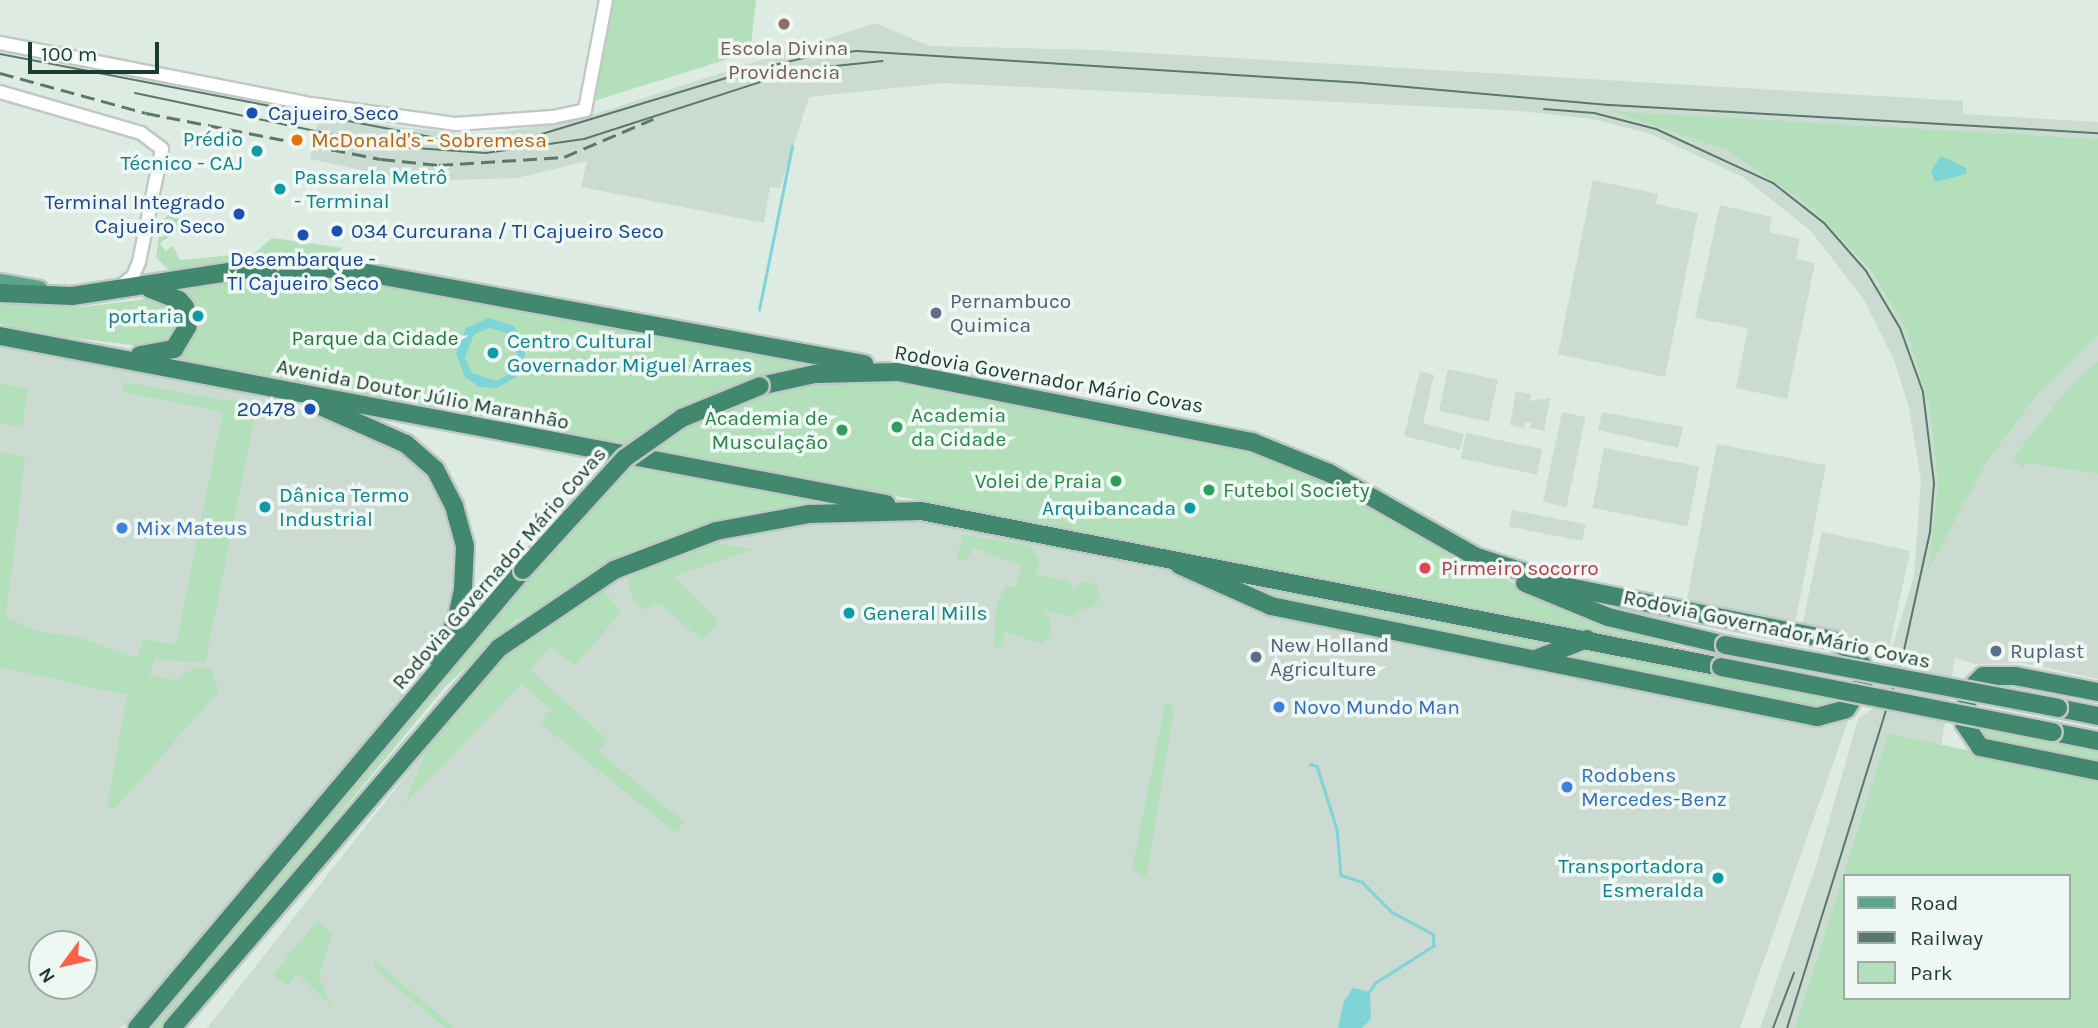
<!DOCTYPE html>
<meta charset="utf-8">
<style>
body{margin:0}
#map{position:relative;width:2098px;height:1028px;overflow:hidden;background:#ddebe3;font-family:Karla,sans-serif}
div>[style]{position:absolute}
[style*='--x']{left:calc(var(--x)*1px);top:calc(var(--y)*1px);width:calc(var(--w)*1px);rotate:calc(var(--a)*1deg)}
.built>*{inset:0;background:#cbdbd2;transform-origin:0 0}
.green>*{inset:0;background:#b3dfba}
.water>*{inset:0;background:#7ed4d7}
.stream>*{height:2.5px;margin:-1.25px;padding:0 1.25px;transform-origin:1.25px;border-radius:1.25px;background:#7ed4d7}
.roads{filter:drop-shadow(2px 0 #c0c8c5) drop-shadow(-2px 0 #c0c8c5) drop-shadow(0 2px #c0c8c5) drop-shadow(0 -2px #c0c8c5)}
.tertiary>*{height:12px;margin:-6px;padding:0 6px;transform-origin:6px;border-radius:6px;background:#fff}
.primary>*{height:16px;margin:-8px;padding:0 8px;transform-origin:8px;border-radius:8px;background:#5da58a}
.trunk>*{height:18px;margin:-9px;padding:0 9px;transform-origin:9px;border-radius:9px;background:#42886f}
.tram>*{height:2px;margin:-1px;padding:0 1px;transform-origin:1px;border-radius:1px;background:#57786b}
.rail>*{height:2.5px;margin-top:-1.25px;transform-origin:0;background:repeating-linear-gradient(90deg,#57786b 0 14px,transparent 0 21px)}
.bridges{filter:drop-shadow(2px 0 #c0c8c5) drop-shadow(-2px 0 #c0c8c5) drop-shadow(0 2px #c0c8c5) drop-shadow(0 -2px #c0c8c5)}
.trunk-bridge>*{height:18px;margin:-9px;padding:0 9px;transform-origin:9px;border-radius:9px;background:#42886f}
.dots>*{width:19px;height:19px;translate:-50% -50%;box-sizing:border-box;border:4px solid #eef7f1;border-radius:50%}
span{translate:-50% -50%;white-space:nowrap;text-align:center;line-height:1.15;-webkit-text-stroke:7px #eef7f1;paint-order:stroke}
.education-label{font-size:21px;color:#785e54}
.transit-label{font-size:21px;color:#164399}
.left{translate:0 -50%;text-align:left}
.right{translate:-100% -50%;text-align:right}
.culture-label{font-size:21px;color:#0d838f}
.food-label{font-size:21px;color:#c56008}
.service-label{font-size:21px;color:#4e5e75}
.park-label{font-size:21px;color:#24773a}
.street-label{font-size:21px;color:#1d3c30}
.leisure-label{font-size:21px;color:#27864d}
.shop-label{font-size:21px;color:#366cbe}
.health-label{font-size:21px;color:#be3a42}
.legend{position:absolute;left:1843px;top:874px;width:228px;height:126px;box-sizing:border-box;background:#eef7f1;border:2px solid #9aaca4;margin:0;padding:9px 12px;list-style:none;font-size:21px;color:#1d3c30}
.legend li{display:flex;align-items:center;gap:14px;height:35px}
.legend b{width:35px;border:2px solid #9aaca4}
.north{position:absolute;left:28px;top:930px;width:70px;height:70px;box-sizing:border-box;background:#eef7f1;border:2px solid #9aaca4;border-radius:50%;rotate:237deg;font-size:19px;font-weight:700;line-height:28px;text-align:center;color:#1d3c30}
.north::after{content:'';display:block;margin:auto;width:24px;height:32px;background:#ff5e47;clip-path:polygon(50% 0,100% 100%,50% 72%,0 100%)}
.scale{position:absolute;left:28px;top:42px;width:131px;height:32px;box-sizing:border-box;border:4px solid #1d3c30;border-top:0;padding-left:9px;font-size:21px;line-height:24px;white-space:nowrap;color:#1d3c30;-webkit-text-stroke:5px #eef7f1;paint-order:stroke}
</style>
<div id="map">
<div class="built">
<div style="clip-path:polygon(875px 23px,930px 46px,1096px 50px,1963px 101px,1963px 114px,2098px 122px,2098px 139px,1613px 112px,1725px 149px,1779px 182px,1811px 207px,1870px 271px,1907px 332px,1929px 405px,1938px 483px,1929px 568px,1987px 462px,2038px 394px,2098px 336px,2098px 360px,2070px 386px,2027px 462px,2098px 474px,2098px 679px,2024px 663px,1974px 664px,1955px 658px,1941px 747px,1888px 733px,1795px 1028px,1760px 1028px,1817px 863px,1858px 719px,1874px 708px,1914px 576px,1921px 480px,1909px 407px,1894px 360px,1864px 300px,1811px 231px,1743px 177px,1651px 134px,1592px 119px,1520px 111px,943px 83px,809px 97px,780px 188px,770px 187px,764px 223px,581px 187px,587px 161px,517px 178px,413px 181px,310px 159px,319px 114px,398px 127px,466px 134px,504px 132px,589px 116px)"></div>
<div style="clip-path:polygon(1593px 180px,1658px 194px,1656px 204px,1698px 213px,1665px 377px,1558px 354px)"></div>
<div style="clip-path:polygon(1720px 205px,1772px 217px,1769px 232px,1800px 239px,1796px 259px,1815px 263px,1787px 399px,1736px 388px,1748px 328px,1695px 318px)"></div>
<div style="clip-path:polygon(evenodd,0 342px,243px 392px,406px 444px,447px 492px,463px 589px,440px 655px,155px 1006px,119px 1028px,0 1028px,0 342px,42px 944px,84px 944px,84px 986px,42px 986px,42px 944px)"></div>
<div style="left:1448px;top:369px;width:51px;height:43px;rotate:12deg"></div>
<div style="clip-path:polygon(1420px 371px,1434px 375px,1423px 423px,1464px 434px,1460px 450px,1404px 436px)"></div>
<div style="clip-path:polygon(1516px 391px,1531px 394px,1530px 401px,1550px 398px,1544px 431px,1530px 428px,1531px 423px,1526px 422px,1524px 428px,1510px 425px)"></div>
<div style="left:1562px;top:412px;width:24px;height:92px;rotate:12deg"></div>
<div style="clip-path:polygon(1602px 412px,1683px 427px,1678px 448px,1598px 430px)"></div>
<div style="left:1466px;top:433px;width:78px;height:26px;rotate:12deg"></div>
<div style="left:1717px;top:444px;width:111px;height:163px;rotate:11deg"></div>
<div style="left:1604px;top:448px;width:97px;height:61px;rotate:11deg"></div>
<div style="left:1512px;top:510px;width:75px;height:17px;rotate:11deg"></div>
<div style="clip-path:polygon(886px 513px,1043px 533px,1855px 701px,1740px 1028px,207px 1028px,477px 685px,524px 640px,660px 551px,766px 520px)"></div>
<div style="left:1822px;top:532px;width:90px;height:98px;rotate:12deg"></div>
</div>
<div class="green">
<div style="clip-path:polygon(612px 0,756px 0,750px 52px,594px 101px)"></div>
<div style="clip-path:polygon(1609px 111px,2098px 139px,2098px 336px,2038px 394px,1987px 462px,1928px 571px,1938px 483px,1929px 405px,1907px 332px,1871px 271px,1811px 207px,1725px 149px)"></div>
<div style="clip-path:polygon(168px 215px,189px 223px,160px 243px,165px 251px,173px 246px,180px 260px,255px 253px,272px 238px,343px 248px,334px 255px,256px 256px,169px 270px,156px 258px,161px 222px)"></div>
<div style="clip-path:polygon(306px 269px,816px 362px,866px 378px,1256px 451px,1319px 477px,1534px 594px,1676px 640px,1674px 648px,712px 460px,165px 359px,178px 352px,182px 294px,171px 286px)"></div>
<div style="clip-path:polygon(154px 298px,165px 299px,178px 311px,181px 323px,169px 343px,149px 347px,41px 334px,0 324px,0 301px,82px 307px)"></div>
<div style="clip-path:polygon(2098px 360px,2098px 474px,2027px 463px,2023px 468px,2013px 458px,2070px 386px)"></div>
<div style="clip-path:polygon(124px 382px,257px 406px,205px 663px,158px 660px,159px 649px,149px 675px,177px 680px,195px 667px,211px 669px,219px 691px,115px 809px,107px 806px,127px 695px,0 667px,0 452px,25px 457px,6px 617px,37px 631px,79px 637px,136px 658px,144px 639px,176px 645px,223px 412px,122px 392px)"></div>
<div style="clip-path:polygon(0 383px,28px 389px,22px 428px,0 423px)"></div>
<div style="clip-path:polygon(632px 463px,714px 483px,827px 501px,748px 513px,635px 551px,514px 622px,445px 687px,162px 1028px,147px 1028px,512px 595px)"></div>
<div style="clip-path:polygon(963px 535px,1030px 545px,1040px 560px,1036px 574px,1067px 581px,1073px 585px,1069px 596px,1079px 582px,1098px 584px,1100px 599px,1093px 607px,1079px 610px,1075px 618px,1044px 610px,1051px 622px,1049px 637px,1041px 644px,1005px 631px,1000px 647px,994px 647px,996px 608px,1006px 585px,1015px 588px,1021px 566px,974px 548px,967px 560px,956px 560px)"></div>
<div style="clip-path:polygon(715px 543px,755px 549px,674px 576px,719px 621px,702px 640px,659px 603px,645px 610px,633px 601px,627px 579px,689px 544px)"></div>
<div style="clip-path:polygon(1221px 571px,1851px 698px,1828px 713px,1271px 606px)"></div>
<div style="clip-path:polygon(600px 586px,621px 612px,607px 629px,575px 665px,550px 647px,530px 670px,609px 741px,597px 750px,684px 822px,676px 833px,540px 723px,549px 710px,564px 721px,522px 684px,404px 805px,434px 731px,512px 644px)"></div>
<div style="clip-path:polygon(1170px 703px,1174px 709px,1146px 878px,1132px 869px,1165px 704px)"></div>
<div style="clip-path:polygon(1975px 723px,2098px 749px,2098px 766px,1992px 745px,1980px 737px)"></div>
<div style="clip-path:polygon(evenodd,1888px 733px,2098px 779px,2098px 1028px,1795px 1028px,1888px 733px,1844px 876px,2068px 876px,2068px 998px,1844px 998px,1844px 876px)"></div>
<div style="clip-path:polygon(318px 920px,332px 934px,319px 977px,333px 1008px,297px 973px,287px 986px,273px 974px)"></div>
<div style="clip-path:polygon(375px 961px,455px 1028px,446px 1028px,391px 983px,373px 965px)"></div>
</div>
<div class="water">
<div style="clip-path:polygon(1941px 156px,1966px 168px,1966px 174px,1935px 182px,1931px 171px)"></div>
<div style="clip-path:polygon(evenodd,489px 318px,514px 326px,526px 349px,519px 375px,497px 388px,480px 387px,465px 377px,456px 353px,466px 328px,489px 318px,490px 328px,507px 333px,518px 356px,512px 372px,497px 381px,472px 373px,465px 358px,474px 334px,490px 328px)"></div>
<div style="clip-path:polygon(1353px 988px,1370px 992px,1371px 1019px,1362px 1028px,1338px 1028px,1344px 1001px)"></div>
</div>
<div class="stream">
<div style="--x:759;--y:310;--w:167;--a:-78.6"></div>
<div style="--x:1310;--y:764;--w:7;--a:16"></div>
<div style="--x:1317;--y:766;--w:66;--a:72.4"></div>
<div style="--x:1337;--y:829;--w:46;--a:85"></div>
<div style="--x:1341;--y:875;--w:22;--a:18"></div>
<div style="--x:1362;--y:882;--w:42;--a:45"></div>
<div style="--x:1392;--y:912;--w:47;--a:28.2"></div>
<div style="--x:1433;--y:934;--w:12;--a:85"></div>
<div style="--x:1434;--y:946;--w:69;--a:147.5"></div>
<div style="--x:1376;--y:983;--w:14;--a:126"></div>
</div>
<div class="roads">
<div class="tertiary">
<div style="--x:0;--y:43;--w:312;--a:11.1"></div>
<div style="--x:0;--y:92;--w:147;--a:16.2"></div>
<div style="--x:141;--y:133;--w:26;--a:37"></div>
<div style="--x:162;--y:149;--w:115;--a:101.5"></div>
<div style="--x:139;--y:262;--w:15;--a:113"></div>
<div style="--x:133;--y:276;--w:17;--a:140"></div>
<div style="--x:311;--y:104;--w:145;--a:7.9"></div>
<div style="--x:455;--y:124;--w:98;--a:-4.1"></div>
<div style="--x:553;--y:117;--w:33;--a:-12"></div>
<div style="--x:585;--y:110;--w:112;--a:-79.2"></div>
</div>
<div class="primary">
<div style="--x:0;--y:282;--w:40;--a:10"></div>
</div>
<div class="trunk">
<div style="--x:0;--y:293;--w:72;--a:2.4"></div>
<div style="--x:72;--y:296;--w:185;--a:-8.7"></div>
<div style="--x:255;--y:268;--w:90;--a:0.6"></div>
<div style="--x:345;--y:269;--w:528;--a:10.37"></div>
<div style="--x:0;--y:336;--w:902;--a:10.74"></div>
<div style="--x:140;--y:355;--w:35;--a:-10"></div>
<div style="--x:174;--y:349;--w:26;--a:-59"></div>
<div style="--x:187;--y:327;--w:20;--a:-96"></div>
<div style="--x:185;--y:307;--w:9;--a:-131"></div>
<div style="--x:179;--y:300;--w:31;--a:-159"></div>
<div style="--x:760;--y:386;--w:56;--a:-12.3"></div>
<div style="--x:815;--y:374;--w:83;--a:-1.4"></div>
<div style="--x:898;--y:372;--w:361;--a:11.2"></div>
<div style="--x:1252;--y:442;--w:83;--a:21.9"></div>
<div style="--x:1329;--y:473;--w:180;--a:29.7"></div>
<div style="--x:318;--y:405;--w:96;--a:23.9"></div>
<div style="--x:406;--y:444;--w:38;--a:41"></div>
<div style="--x:435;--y:469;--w:42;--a:62.8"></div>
<div style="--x:454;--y:506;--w:41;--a:74.6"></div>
<div style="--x:465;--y:546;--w:43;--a:92.7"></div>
<div style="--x:463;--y:589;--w:30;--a:102"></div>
<div style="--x:457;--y:618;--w:45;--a:114.9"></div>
<div style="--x:1179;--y:565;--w:101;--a:24"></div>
<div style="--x:1271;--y:606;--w:557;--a:11.49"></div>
<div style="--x:1817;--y:717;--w:30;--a:-15"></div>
<div style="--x:1846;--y:709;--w:30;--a:-56"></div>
<div style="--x:1863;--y:684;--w:19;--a:-93"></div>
<div style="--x:1862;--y:665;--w:14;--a:-124"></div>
<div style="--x:1854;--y:653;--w:25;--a:-148"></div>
<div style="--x:1833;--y:640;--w:261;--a:-168.7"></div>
<div style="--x:1577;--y:589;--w:105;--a:-162.3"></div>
<div style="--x:1525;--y:583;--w:90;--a:22.3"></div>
<div style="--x:1608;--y:617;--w:120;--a:13.5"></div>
<div style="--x:1536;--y:659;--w:55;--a:-21.4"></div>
<div style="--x:2098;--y:692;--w:85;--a:-169.1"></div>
<div style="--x:2015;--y:676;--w:32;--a:180"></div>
<div style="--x:1983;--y:676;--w:20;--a:135"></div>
<div style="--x:1969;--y:690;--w:33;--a:99"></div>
<div style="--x:1964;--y:723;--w:29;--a:56"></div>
<div style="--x:1980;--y:747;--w:120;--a:11.5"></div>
<div style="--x:2058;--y:708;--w:41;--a:11.3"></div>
<div style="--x:2053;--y:732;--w:46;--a:11.3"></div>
<div style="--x:137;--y:1028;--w:599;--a:-49.88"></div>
<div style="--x:172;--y:1028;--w:501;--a:-49.29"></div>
<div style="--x:499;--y:648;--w:139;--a:-34.1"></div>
<div style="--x:614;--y:570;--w:109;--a:-20.9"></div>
<div style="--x:716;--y:531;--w:95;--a:-10.4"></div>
<div style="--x:809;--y:514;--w:112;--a:-1.5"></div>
<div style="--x:921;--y:511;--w:815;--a:11.03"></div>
</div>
</div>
<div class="tram">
<div style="--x:0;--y:54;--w:443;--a:10.9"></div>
<div style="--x:435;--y:138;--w:97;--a:-0.6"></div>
<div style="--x:532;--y:137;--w:227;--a:-16.9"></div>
<div style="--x:749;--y:71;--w:65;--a:-13.4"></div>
<div style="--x:812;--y:56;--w:45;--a:-6.3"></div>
<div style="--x:857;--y:51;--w:507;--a:3.62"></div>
<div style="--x:1363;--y:83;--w:248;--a:5.1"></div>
<div style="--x:1610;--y:105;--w:489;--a:3.3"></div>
<div style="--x:135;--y:93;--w:258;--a:11.9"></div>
<div style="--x:387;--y:146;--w:99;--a:4"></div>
<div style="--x:486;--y:153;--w:99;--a:-8.1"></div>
<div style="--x:584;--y:139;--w:224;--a:-17.9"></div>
<div style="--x:797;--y:70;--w:86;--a:-6"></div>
<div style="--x:1544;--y:109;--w:50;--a:4.6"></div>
<div style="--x:1594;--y:113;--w:64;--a:14.5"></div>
<div style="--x:1656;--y:129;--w:129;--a:24.8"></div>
<div style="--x:1773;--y:183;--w:65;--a:38.1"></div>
<div style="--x:1824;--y:223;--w:64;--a:48.8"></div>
<div style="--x:1866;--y:271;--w:66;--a:59.2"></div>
<div style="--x:1900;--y:328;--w:68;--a:70.2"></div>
<div style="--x:1923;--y:392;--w:92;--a:83.1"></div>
<div style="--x:1934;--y:483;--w:49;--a:94.7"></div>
<div style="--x:1930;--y:532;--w:130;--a:102.4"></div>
<div style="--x:1902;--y:659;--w:387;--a:107.3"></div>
<div style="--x:1773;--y:1028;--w:59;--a:-69.1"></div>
</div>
<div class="rail">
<div style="--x:0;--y:73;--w:151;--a:15.3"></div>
<div style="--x:146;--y:113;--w:239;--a:11.1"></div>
<div style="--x:381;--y:159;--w:58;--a:5.9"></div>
<div style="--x:439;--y:165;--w:125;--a:-3.7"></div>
<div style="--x:564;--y:157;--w:97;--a:-23.1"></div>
</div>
<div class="bridges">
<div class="trunk-bridge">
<div style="--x:523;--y:570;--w:151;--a:-47.7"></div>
<div style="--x:625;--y:458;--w:70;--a:-35.1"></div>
<div style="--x:682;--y:418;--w:84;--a:-22.3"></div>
<div style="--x:1725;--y:645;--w:339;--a:10.7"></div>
<div style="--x:1721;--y:667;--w:338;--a:11.1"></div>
</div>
</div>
<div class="dots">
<div style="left:784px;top:24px;background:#8d6e63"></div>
<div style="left:252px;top:113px;background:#1a4fb4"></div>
<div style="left:297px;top:140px;background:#e8710a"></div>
<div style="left:257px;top:151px;background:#0f9aa8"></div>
<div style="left:280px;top:189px;background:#0f9aa8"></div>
<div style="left:239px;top:214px;background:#1a4fb4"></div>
<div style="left:337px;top:231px;background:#1a4fb4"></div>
<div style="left:303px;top:235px;background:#1a4fb4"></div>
<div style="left:936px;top:313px;background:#5c6f8a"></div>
<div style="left:198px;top:316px;background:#0f9aa8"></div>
<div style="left:493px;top:353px;background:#0f9aa8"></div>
<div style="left:310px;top:409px;background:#1a4fb4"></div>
<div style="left:897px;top:427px;background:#2e9e5b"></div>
<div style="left:842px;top:430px;background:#2e9e5b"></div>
<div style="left:1116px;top:481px;background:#2e9e5b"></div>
<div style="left:1209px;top:490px;background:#2e9e5b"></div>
<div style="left:265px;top:507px;background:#0f9aa8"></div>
<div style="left:1190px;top:508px;background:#0f9aa8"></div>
<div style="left:122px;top:528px;background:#3f7fe0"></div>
<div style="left:1425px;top:568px;background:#e0444e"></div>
<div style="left:849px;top:613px;background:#0f9aa8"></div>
<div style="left:1996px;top:651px;background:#5c6f8a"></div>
<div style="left:1256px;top:657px;background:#5c6f8a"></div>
<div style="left:1279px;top:707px;background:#3f7fe0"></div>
<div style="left:1567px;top:787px;background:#3f7fe0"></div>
<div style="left:1718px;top:878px;background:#0f9aa8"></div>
</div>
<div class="education-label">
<span style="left:784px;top:60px">Escola Divina<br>Providencia</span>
</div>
<div class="transit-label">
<span class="left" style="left:268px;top:113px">Cajueiro Seco</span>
<span class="right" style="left:225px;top:214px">Terminal Integrado<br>Cajueiro Seco</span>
<span class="left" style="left:351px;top:231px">034 Curcurana / TI Cajueiro Seco</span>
<span style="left:303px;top:271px">Desembarque -<br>TI Cajueiro Seco</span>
<span class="right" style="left:296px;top:409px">20478</span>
</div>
<div class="culture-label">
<span class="right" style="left:243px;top:151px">Prédio<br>Técnico - CAJ</span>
<span class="left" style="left:294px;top:189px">Passarela Metrô<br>- Terminal</span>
<span class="right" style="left:184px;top:316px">portaria</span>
<span class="left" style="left:507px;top:353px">Centro Cultural<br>Governador Miguel Arraes</span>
<span class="left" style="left:279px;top:507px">Dânica Termo<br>Industrial</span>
<span class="right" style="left:1176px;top:508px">Arquibancada</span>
<span class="left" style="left:863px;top:613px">General Mills</span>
<span class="right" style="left:1704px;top:878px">Transportadora<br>Esmeralda</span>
</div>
<div class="food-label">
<span class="left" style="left:311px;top:140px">McDonald's - Sobremesa</span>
</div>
<div class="service-label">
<span class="left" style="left:950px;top:313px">Pernambuco<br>Quimica</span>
<span class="left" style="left:1270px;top:657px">New Holland<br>Agriculture</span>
<span class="left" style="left:2010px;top:651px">Ruplast</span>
</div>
<div class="park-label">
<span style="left:375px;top:338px">Parque da Cidade</span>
</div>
<div class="street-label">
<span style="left:1049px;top:379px;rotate:10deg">Rodovia Governador Mário Covas</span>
<span style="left:423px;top:394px;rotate:11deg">Avenida Doutor Júlio Maranhão</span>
<span style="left:499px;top:568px;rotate:-49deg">Rodovia Governador Mário Covas</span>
<span style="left:1777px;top:629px;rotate:12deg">Rodovia Governador Mário Covas</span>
</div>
<div class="leisure-label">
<span class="left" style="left:911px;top:427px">Academia<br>da Cidade</span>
<span class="right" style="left:828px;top:430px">Academia de<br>Musculação</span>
<span class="right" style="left:1102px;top:481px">Volei de Praia</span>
<span class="left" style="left:1223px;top:490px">Futebol Society</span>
</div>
<div class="shop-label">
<span class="left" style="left:136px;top:528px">Mix Mateus</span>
<span class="left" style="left:1293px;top:707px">Novo Mundo Man</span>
<span class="left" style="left:1581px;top:787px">Rodobens<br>Mercedes-Benz</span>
</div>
<div class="health-label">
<span class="left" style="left:1441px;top:568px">Pirmeiro socorro</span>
</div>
<ul class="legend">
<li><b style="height:9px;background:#5da58a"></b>Road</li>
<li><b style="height:9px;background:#57786b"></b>Railway</li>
<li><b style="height:19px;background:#b3dfba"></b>Park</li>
</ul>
<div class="north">N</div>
<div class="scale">100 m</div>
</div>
